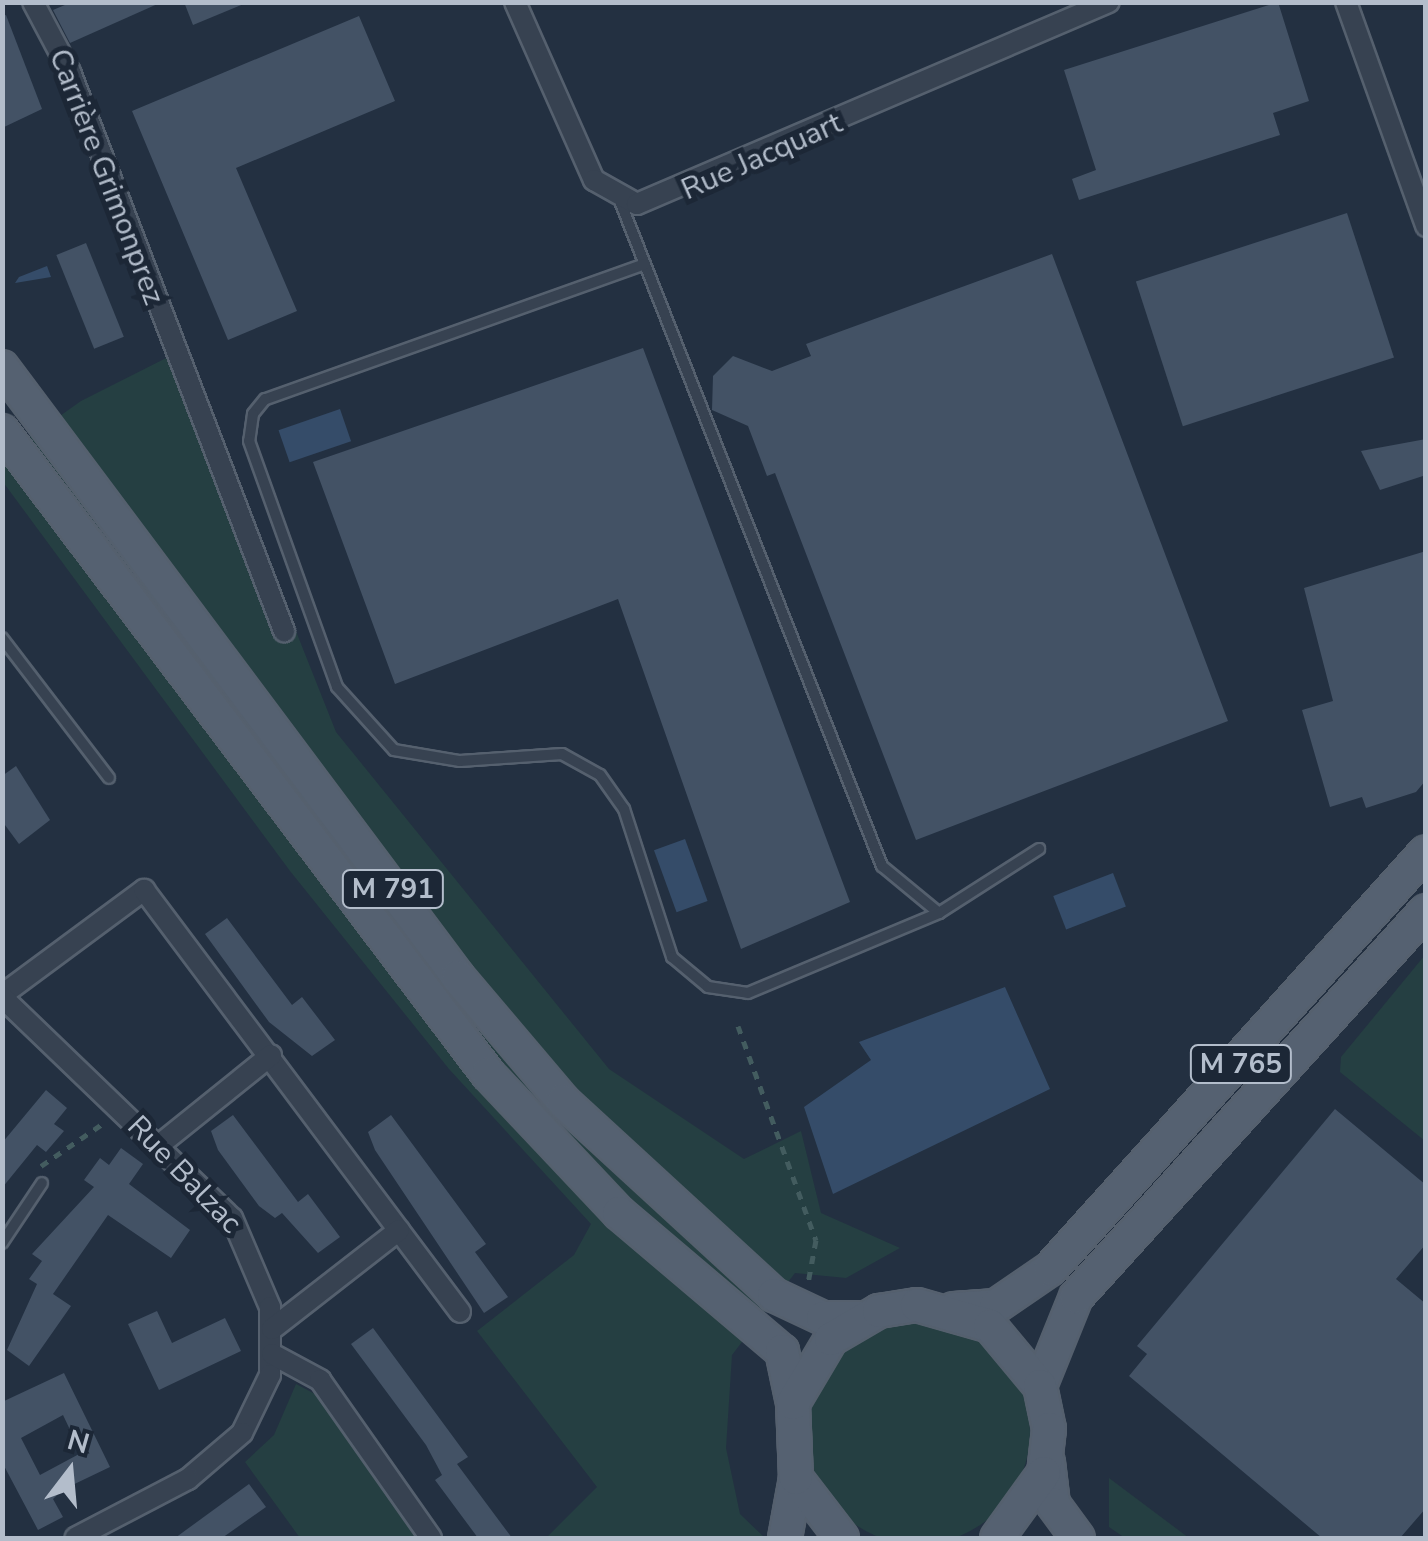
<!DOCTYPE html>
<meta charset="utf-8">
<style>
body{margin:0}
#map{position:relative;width:1428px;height:1541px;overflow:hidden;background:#233041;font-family:"Nunito Sans",sans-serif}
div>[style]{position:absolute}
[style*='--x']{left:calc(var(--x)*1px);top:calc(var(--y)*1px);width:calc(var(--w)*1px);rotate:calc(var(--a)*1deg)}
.green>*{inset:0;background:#253f42}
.round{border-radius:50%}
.water>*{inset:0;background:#354c69;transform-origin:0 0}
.building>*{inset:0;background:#435265;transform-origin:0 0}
.path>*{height:5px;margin-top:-2.5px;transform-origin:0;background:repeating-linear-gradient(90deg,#435c5f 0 8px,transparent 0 16px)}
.roads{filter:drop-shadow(2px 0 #55606e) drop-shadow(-2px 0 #55606e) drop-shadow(0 2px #55606e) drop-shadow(0 -2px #55606e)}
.service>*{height:10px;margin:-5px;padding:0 5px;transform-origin:5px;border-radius:5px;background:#374251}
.minor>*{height:20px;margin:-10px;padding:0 10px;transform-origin:10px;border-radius:10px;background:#374251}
.primary>*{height:32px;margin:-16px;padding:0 16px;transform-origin:16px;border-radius:16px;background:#556171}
span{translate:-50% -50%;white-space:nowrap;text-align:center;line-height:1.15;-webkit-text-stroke:10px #1c2736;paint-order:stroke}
.shield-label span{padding:2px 8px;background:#1c2736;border:2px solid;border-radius:8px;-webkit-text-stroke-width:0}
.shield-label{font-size:28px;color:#b3bdcb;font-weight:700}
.street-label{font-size:30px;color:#b3bdcb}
.frame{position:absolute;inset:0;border:5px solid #b3bdcb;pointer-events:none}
.north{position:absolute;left:20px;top:1421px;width:100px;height:100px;-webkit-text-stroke:8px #1c2736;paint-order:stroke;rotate:16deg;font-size:28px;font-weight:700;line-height:40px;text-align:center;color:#b3bdcb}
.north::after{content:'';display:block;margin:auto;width:35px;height:45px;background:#b3bdcb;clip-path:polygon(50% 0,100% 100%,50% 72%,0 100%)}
</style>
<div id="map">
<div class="green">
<div style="clip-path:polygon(184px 349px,336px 732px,609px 1069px,744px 1159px,801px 1131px,821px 1213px,900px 1248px,846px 1278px,795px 1273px,732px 1355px,726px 1448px,740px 1514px,765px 1538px,546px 1538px,597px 1487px,477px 1331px,574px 1255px,591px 1224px,449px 1069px,290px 871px,3px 482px,2px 457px,81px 401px)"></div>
<div style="clip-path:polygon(1425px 955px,1425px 1141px,1340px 1072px,1341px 1057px)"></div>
<div class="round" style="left:806px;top:1320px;width:224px;height:224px"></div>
<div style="clip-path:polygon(296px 1384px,317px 1395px,416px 1538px,300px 1538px,245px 1462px,274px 1435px)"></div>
<div style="clip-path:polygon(1109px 1478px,1189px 1538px,1125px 1538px,1109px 1527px)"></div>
</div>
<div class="water">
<div style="clip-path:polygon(47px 266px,51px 277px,15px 283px,19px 277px)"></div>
<div style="left:340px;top:409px;width:34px;height:65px;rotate:71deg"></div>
<div style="left:685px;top:839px;width:66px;height:33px;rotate:70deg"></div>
<div style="left:1113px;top:873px;width:36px;height:64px;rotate:69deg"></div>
<div style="clip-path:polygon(1005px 987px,1050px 1089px,833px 1194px,804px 1107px,871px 1060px,859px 1042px)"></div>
</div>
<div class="building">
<div style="clip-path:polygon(72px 2px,162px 2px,70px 43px,53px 10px)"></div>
<div style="clip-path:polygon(184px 2px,246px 3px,193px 25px)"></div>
<div style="clip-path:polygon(1278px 2px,1309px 101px,1273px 113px,1280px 135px,1079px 200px,1072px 179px,1096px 170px,1064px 70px)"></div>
<div style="clip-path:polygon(6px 15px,42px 109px,2px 128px,2px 16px)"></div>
<div style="clip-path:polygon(359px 16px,395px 101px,236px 168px,297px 311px,228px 340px,132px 111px)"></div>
<div style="left:1347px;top:213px;width:152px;height:222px;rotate:72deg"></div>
<div style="left:86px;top:243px;width:101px;height:32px;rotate:68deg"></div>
<div style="clip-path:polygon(1052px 254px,1228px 721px,916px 840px,775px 473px,767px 476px,748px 426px,712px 410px,713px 376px,733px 356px,772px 371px,811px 356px,806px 344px)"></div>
<div style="clip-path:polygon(643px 348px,850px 902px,741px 949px,618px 599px,395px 684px,313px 462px)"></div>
<div style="clip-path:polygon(1426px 439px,1426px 475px,1380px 490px,1361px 451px)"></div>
<div style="clip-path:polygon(1426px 551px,1426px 780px,1416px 792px,1366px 808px,1362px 797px,1330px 807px,1302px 710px,1333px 701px,1304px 588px)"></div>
<div style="clip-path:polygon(16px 766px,50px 820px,19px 844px,2px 821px,2px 776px)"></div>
<div style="clip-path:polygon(227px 918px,292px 1005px,302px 997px,335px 1040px,312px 1056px,269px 1022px,205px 934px)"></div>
<div style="clip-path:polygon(46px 1090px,67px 1108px,54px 1124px,64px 1131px,46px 1152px,37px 1145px,2px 1188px,2px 1143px)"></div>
<div style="clip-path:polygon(1335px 1109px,1426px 1185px,1426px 1244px,1396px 1279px,1426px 1304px,1426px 1508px,1400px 1538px,1322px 1538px,1129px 1376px,1147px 1354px,1137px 1346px)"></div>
<div style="clip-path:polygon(233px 1115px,298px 1202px,308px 1194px,340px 1237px,318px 1253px,282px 1213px,275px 1218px,259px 1206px,218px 1150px,211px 1131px)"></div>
<div style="clip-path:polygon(391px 1115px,486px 1244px,475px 1252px,508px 1297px,484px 1313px,375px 1150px,368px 1132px)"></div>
<div style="clip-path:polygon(121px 1148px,143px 1164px,129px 1184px,190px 1230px,171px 1258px,108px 1215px,53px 1294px,71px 1306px,29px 1366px,7px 1350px,37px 1284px,29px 1279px,42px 1261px,32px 1254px,94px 1187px,84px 1180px,100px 1158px,109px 1165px)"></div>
<div style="clip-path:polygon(157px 1311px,172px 1343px,225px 1318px,241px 1351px,159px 1390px,128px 1324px)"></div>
<div style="clip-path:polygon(373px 1328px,468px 1457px,457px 1464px,512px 1538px,478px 1538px,435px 1480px,442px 1475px,426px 1445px,351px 1344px)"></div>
<div style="clip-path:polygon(evenodd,64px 1373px,110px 1467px,62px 1490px,53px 1499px,63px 1517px,38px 1530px,2px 1462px,2px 1402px,64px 1373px,63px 1415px,81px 1453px,40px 1475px,21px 1438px,63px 1415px)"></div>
<div style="clip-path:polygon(249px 1484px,266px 1507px,222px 1538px,175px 1538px)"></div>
</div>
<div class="path">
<div style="--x:738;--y:1026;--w:228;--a:70"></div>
<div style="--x:816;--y:1240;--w:44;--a:100.5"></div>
<div style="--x:41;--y:1166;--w:74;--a:-34.5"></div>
</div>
<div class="roads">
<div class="service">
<div style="--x:620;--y:201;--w:715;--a:68.5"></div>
<div style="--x:882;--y:866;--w:74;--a:39.5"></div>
<div style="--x:939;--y:913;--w:119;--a:-32.6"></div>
<div style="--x:645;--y:264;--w:403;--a:160.4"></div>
<div style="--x:265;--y:399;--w:19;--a:129"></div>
<div style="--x:253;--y:414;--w:27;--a:98"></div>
<div style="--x:249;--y:441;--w:261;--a:70.3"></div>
<div style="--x:337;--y:687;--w:85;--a:47.9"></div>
<div style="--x:394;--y:750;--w:67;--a:9.5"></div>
<div style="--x:460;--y:761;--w:102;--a:-3.9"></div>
<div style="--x:562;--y:754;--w:43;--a:28.9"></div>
<div style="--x:600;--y:775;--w:42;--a:54.8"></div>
<div style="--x:624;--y:809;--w:156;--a:72"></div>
<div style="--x:672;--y:957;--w:47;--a:39.8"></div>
<div style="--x:708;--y:987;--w:40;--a:8.5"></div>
<div style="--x:748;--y:993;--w:207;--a:-22.7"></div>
<div style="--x:2;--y:638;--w:176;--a:52.6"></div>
<div style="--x:2;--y:1243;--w:72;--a:-56.3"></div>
</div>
<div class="minor">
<div style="--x:33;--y:2;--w:79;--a:62.1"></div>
<div style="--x:70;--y:72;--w:599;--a:69.05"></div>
<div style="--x:515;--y:2;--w:195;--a:66.1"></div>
<div style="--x:594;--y:180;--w:49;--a:29.2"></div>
<div style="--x:637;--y:204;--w:513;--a:-23.17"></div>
<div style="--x:1346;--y:2;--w:238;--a:70.3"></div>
<div style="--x:2;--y:995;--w:177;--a:-36.5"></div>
<div style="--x:144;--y:890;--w:527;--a:53.17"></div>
<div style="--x:2;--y:997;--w:319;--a:43.9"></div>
<div style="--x:232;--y:1218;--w:97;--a:66.9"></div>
<div style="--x:270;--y:1307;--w:68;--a:90"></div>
<div style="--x:270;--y:1375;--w:64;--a:115.8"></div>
<div style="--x:242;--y:1433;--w:71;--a:139.6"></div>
<div style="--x:188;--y:1479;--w:127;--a:152.4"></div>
<div style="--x:158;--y:1146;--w:145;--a:-38.8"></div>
<div style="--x:272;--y:1329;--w:161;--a:-37.9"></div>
<div style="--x:272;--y:1354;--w:55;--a:28.4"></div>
<div style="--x:320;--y:1380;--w:193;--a:54.9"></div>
</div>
<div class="primary">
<div style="--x:2;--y:367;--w:762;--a:53.22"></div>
<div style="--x:458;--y:977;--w:162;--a:49.7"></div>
<div style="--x:563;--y:1101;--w:287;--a:42.6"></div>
<div style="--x:774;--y:1295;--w:54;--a:25.1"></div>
<div style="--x:823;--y:1318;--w:39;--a:0"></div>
<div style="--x:2;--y:431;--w:806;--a:52.92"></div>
<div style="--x:488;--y:1074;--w:191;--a:46.7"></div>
<div style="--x:619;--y:1213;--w:214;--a:40.3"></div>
<div style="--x:782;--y:1351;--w:53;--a:78.1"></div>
<div style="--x:954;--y:1309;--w:42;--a:-4.1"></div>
<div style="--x:996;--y:1306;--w:65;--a:-34.4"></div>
<div style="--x:1050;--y:1269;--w:561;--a:-47.96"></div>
<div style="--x:1040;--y:1386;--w:96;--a:-68"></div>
<div style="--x:1076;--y:1297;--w:521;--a:-47.8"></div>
<div style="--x:1048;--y:1462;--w:42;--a:83.2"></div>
<div style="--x:1053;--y:1504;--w:42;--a:53.7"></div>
<div style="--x:785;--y:1538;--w:61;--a:-79.6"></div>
<div style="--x:842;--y:1538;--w:76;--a:-127.5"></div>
<div style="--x:796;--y:1478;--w:75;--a:-92.3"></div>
<div style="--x:793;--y:1403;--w:74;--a:-59.3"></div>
<div style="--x:831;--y:1339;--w:56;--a:-30.3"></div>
<div style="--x:879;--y:1311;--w:38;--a:-9"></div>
<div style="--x:917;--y:1305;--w:76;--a:16"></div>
<div style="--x:990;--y:1326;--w:78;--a:50.2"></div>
<div style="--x:1040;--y:1386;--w:44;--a:78.2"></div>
<div style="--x:1049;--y:1429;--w:44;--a:96.5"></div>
<div style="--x:1044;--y:1473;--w:80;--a:125.9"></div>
</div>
</div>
<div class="shield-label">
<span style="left:393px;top:889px">M 791</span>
<span style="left:1241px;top:1064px">M 765</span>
</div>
<div class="street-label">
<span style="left:762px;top:157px;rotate:-24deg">Rue Jacquart</span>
<span style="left:106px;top:177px;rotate:69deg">Carrière Grimonprez</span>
<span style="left:184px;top:1175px;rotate:46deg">Rue Balzac</span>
</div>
<div class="frame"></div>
<div class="north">N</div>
</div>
